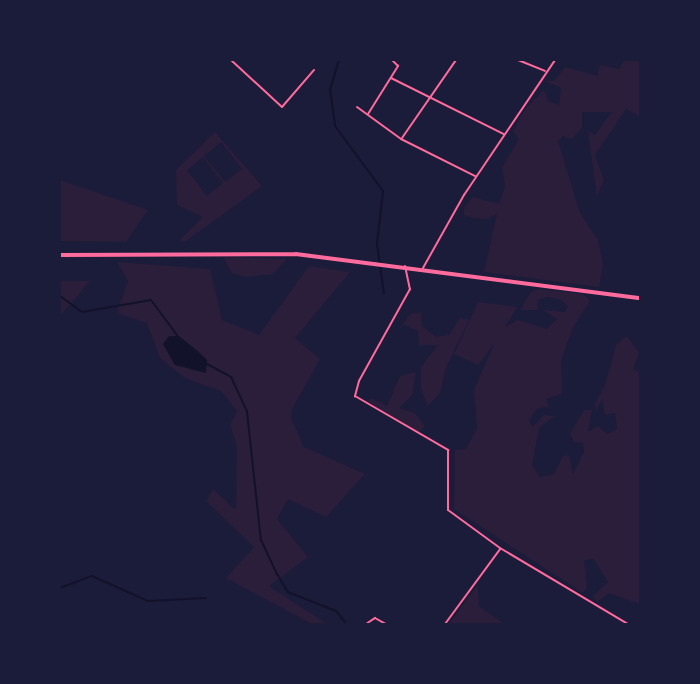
<!DOCTYPE html>
<style>
body{margin:0}
#map{position:relative;width:700px;height:684px;overflow:hidden;background:#1b1b3a;font-family:Merriweather,serif}
div>[style]{position:absolute}
[style*='--x']{left:calc(var(--x)*1px);top:calc(var(--y)*1px);width:calc(var(--w)*1px);rotate:calc(var(--a)*1deg)}
.green>*{inset:0;background:#2a1e3b}
.water>*{inset:0;background:#12122b}
.stream>*{height:2px;margin:-1px;padding:0 1px;transform-origin:1px;border-radius:1px;background:#12122b}
.minor>*{height:2px;margin:-1px;padding:0 1px;transform-origin:1px;border-radius:1px;background:#ff6b9d}
.tertiary>*{height:2px;margin:-1px;padding:0 1px;transform-origin:1px;border-radius:1px;background:#ff6b9d}
.trunk>*{height:3.5px;margin:-1.75px;padding:0 1.75px;transform-origin:1.75px;border-radius:1.75px;background:#ff6b9d}
span{translate:-50% -50%;white-space:nowrap;text-align:center;line-height:1.15;-webkit-text-stroke:7px #1b1b3a;paint-order:stroke}
.frame{position:absolute;inset:0;border:61px solid #1b1b3a;pointer-events:none}
</style>
<div id="map">
<div class="green">
<div style="clip-path:polygon(640px 60px,640px 132px,639px 116px,626px 109px,595px 155px,604px 180px,597px 197px,588px 131px,595px 135px,612px 112px,582px 112px,582px 128px,572px 139px,563px 136px,558px 141px,580px 213px,598px 240px,603px 265px,599px 287px,484px 272px,497px 214px,489px 219px,474px 218px,464px 215px,464px 208px,473px 197px,499px 204px,505px 187px,502px 167px,519px 139px,513px 131px,526px 108px,544px 90px,548px 101px,559px 105px,561px 88px,545px 81px,554px 81px,565px 67px,597px 76px,600px 65px,619px 69px,624px 61px)"></div>
<div style="clip-path:polygon(evenodd,215px 132px,262px 186px,186px 241px,179px 241px,203px 217px,177px 205px,176px 170px,215px 132px,221px 142px,242px 169px,225px 182px,204px 156px,221px 142px,215px 132px,203px 157px,223px 183px,207px 196px,187px 170px,203px 157px)"></div>
<div style="clip-path:polygon(60px 180px,148px 210px,126px 242px,60px 241px)"></div>
<div style="clip-path:polygon(223px 257px,287px 259px,273px 274px,246px 277px,232px 273px)"></div>
<div style="clip-path:polygon(117px 262px,210px 269px,222px 320px,259px 335px,309px 266px,350px 272px,295px 338px,320px 359px,292px 409px,291px 418px,304px 447px,365px 474px,326px 517px,288px 499px,277px 519px,308px 557px,269px 586px,327px 624px,312px 624px,226px 578px,254px 547px,206px 501px,213px 489px,236px 510px,237px 447px,230px 425px,237px 411px,221px 391px,185px 378px,160px 358px,147px 323px,117px 313px,128px 281px)"></div>
<div style="clip-path:polygon(60px 281px,90px 281px,60px 316px)"></div>
<div style="clip-path:polygon(538px 289px,583px 294px,590px 301px,573px 327px,561px 361px,562px 394px,546px 399px,549px 407px,538px 408px,529px 420px,532px 427px,544px 415px,554px 416px,539px 428px,532px 465px,540px 477px,554px 474px,563px 456px,569px 455px,573px 474px,584px 452px,583px 443px,574px 442px,570px 434px,584px 410px,592px 410px,588px 432px,598px 426px,607px 434px,617px 429px,615px 413px,605px 415px,602px 399px,597px 410px,594px 405px,605px 385px,616px 345px,627px 336px,639px 353px,633px 369px,640px 373px,640px 604px,609px 593px,597px 602px,593px 596px,608px 582px,594px 559px,584px 560px,587px 588px,583px 593px,454px 509px,455px 450px,466px 449px,477px 428px,474px 390px,494px 344px,478px 365px,454px 354px,478px 302px,517px 307px,505px 327px,518px 320px,547px 329px,557px 319px,543px 310px,565px 312px,568px 307px,562px 300px,547px 297px,538px 300px,537px 310px,520px 310px,531px 292px)"></div>
<div style="clip-path:polygon(421px 312px,422px 326px,436px 337px,449px 335px,460px 318px,469px 320px,446px 367px,440px 393px,428px 406px,421px 389px,421px 367px,438px 345px,419px 345px,418px 331px,403px 324px,410px 314px)"></div>
<div style="clip-path:polygon(416px 372px,412px 395px,399px 408px,415px 413px,425px 426px,418px 433px,368px 401px,371px 398px,387px 406px,400px 376px)"></div>
<div style="clip-path:polygon(478px 585px,479px 606px,504px 624px,449px 624px)"></div>
</div>
<div class="water">
<div style="clip-path:polygon(169px 336px,179px 336px,200px 353px,207px 360px,206px 373px,175px 365px,163px 344px)"></div>
</div>
<div class="stream">
<div style="--x:339;--y:60;--w:30;--a:107"></div>
<div style="--x:330;--y:89;--w:37;--a:82"></div>
<div style="--x:335;--y:126;--w:81;--a:53.6"></div>
<div style="--x:383;--y:191;--w:53;--a:96.5"></div>
<div style="--x:377;--y:244;--w:50;--a:82"></div>
<div style="--x:60;--y:296;--w:27;--a:36"></div>
<div style="--x:82;--y:312;--w:70;--a:-9.9"></div>
<div style="--x:151;--y:300;--w:44;--a:53.4"></div>
<div style="--x:205;--y:363;--w:30;--a:28"></div>
<div style="--x:231;--y:377;--w:38;--a:65"></div>
<div style="--x:247;--y:412;--w:129;--a:83.8"></div>
<div style="--x:261;--y:540;--w:38;--a:65"></div>
<div style="--x:277;--y:574;--w:21;--a:59"></div>
<div style="--x:288;--y:592;--w:52;--a:21.6"></div>
<div style="--x:336;--y:611;--w:17;--a:50"></div>
<div style="--x:60;--y:588;--w:34;--a:-21"></div>
<div style="--x:92;--y:576;--w:61;--a:24.1"></div>
<div style="--x:148;--y:601;--w:58;--a:-3"></div>
</div>
<div class="minor">
<div style="--x:231;--y:60;--w:69;--a:42.7"></div>
<div style="--x:282;--y:107;--w:49;--a:-49.1"></div>
<div style="--x:518;--y:60;--w:29;--a:22"></div>
<div style="--x:391;--y:78;--w:126;--a:26.4"></div>
<div style="--x:357;--y:107;--w:54;--a:36"></div>
<div style="--x:401;--y:139;--w:83;--a:26.6"></div>
<div style="--x:368;--y:114;--w:57;--a:-58"></div>
<div style="--x:398;--y:66;--w:8;--a:-135"></div>
<div style="--x:402;--y:138;--w:95;--a:-55.3"></div>
<div style="--x:405;--y:266;--w:24;--a:78"></div>
<div style="--x:410;--y:289;--w:105;--a:119"></div>
<div style="--x:359;--y:381;--w:16;--a:105"></div>
<div style="--x:355;--y:396;--w:108;--a:30.1"></div>
<div style="--x:448;--y:450;--w:60;--a:90"></div>
<div style="--x:448;--y:510;--w:64;--a:36.2"></div>
<div style="--x:500;--y:548;--w:149;--a:30.7"></div>
<div style="--x:366;--y:624;--w:11;--a:-34"></div>
<div style="--x:375;--y:618;--w:13;--a:29"></div>
<div style="--x:445;--y:624;--w:93;--a:-53.7"></div>
</div>
<div class="tertiary">
<div style="--x:423;--y:268;--w:84;--a:-60.7"></div>
<div style="--x:464;--y:195;--w:163;--a:-56"></div>
</div>
<div class="trunk">
<div style="--x:60;--y:255;--w:236;--a:-0.2"></div>
<div style="--x:296;--y:254;--w:347;--a:7.3"></div>
</div>
<div class="frame"></div>
</div>
